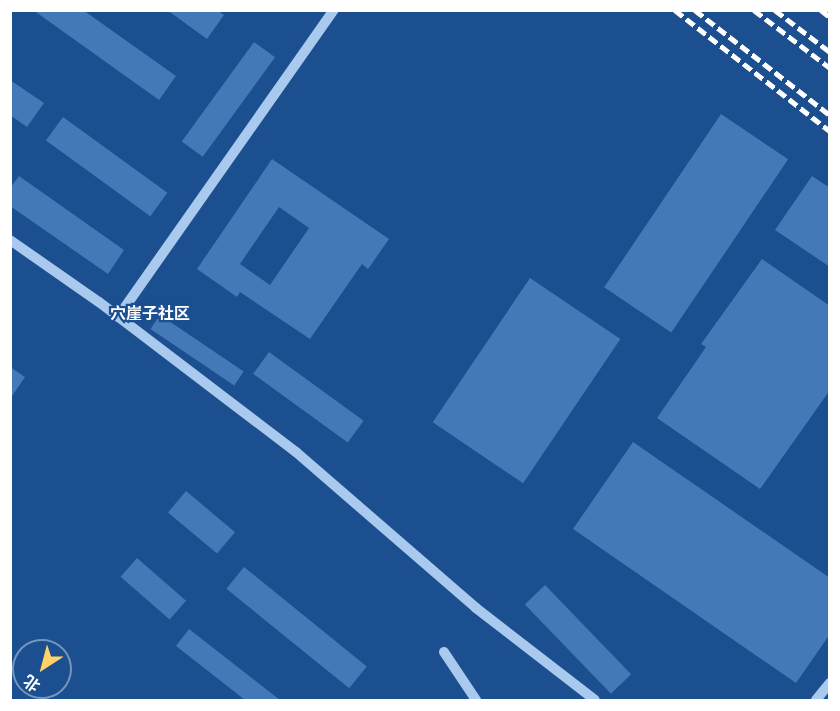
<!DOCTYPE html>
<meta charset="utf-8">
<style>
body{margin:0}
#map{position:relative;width:840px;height:711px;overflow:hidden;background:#1b4f8f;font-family:Overpass,"Noto Sans SC",sans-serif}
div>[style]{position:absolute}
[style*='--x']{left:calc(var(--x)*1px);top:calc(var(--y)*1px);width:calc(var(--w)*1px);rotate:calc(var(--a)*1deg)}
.building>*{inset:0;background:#4478b7;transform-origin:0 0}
.minor>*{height:10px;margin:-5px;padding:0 5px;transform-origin:5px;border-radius:5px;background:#a9c9ee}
.rail>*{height:4.5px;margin-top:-2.25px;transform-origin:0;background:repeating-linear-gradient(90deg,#fff 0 10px,transparent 0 14.5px)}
span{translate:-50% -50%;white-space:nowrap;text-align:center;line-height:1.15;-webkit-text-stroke:4.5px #1b4f8f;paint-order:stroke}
.neighbourhood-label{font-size:16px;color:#fff;font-weight:700}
.frame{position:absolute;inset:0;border:12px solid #fff;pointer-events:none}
.north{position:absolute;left:12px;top:639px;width:60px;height:60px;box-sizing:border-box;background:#1b4f8f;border:2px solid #7695bc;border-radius:50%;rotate:216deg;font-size:16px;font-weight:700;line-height:24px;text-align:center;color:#fff}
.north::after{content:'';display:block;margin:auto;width:21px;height:27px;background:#ffd166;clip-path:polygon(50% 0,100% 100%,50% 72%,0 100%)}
</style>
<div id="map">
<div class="building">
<div style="clip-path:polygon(33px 10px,83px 10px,176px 76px,159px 100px)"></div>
<div style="clip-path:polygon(167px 10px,217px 10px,224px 15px,207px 39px)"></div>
<div style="left:254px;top:42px;width:26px;height:123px;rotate:36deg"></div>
<div style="clip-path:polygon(10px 80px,44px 103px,27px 127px,10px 115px)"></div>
<div style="left:721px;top:114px;width:81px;height:209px;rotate:34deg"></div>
<div style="left:63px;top:117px;width:129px;height:29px;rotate:36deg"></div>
<div style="clip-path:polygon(evenodd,272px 159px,389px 239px,368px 269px,362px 264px,310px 339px,240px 292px,237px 297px,197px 269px,272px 159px,279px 207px,309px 228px,270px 285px,240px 264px,279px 207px)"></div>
<div style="clip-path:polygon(19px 176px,124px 250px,108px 274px,10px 206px,10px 188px)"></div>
<div style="clip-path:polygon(812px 176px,830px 188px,830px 267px,775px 230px)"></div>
<div style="clip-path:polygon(762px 259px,830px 306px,830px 390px,760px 489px,657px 418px,706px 347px,701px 344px)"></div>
<div style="left:530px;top:278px;width:109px;height:174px;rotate:34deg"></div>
<div style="left:160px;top:315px;width:101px;height:17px;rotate:34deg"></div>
<div style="left:269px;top:352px;width:117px;height:27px;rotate:36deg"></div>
<div style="clip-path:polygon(10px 367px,25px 377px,10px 399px)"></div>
<div style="clip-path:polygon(633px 442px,830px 578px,830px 634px,796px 683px,573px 529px)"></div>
<div style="left:186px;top:491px;width:64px;height:28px;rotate:40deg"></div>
<div style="left:137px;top:558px;width:65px;height:25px;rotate:41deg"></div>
<div style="left:244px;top:567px;width:158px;height:28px;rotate:39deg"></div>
<div style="left:545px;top:585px;width:124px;height:28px;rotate:46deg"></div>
<div style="clip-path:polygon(189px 629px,280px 700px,245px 700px,176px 646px)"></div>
</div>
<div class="minor">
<div style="--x:10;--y:240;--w:108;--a:34.9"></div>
<div style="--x:99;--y:302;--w:248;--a:37.3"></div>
<div style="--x:296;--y:452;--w:238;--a:40.9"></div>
<div style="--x:476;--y:608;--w:150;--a:37.7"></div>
<div style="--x:118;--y:317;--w:375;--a:-54.9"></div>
<div style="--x:444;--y:652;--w:58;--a:56.3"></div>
<div style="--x:816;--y:700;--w:22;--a:-51"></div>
</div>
<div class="rail">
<div style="--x:675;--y:10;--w:197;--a:38"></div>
<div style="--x:695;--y:10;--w:171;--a:37.9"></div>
<div style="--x:754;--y:10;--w:96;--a:37.3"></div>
<div style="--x:775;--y:10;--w:69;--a:37.4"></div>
<div style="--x:821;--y:10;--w:11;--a:38"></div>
</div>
<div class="neighbourhood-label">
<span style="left:150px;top:315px">穴崖子社区</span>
</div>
<div class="frame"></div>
<div class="north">北</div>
</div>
